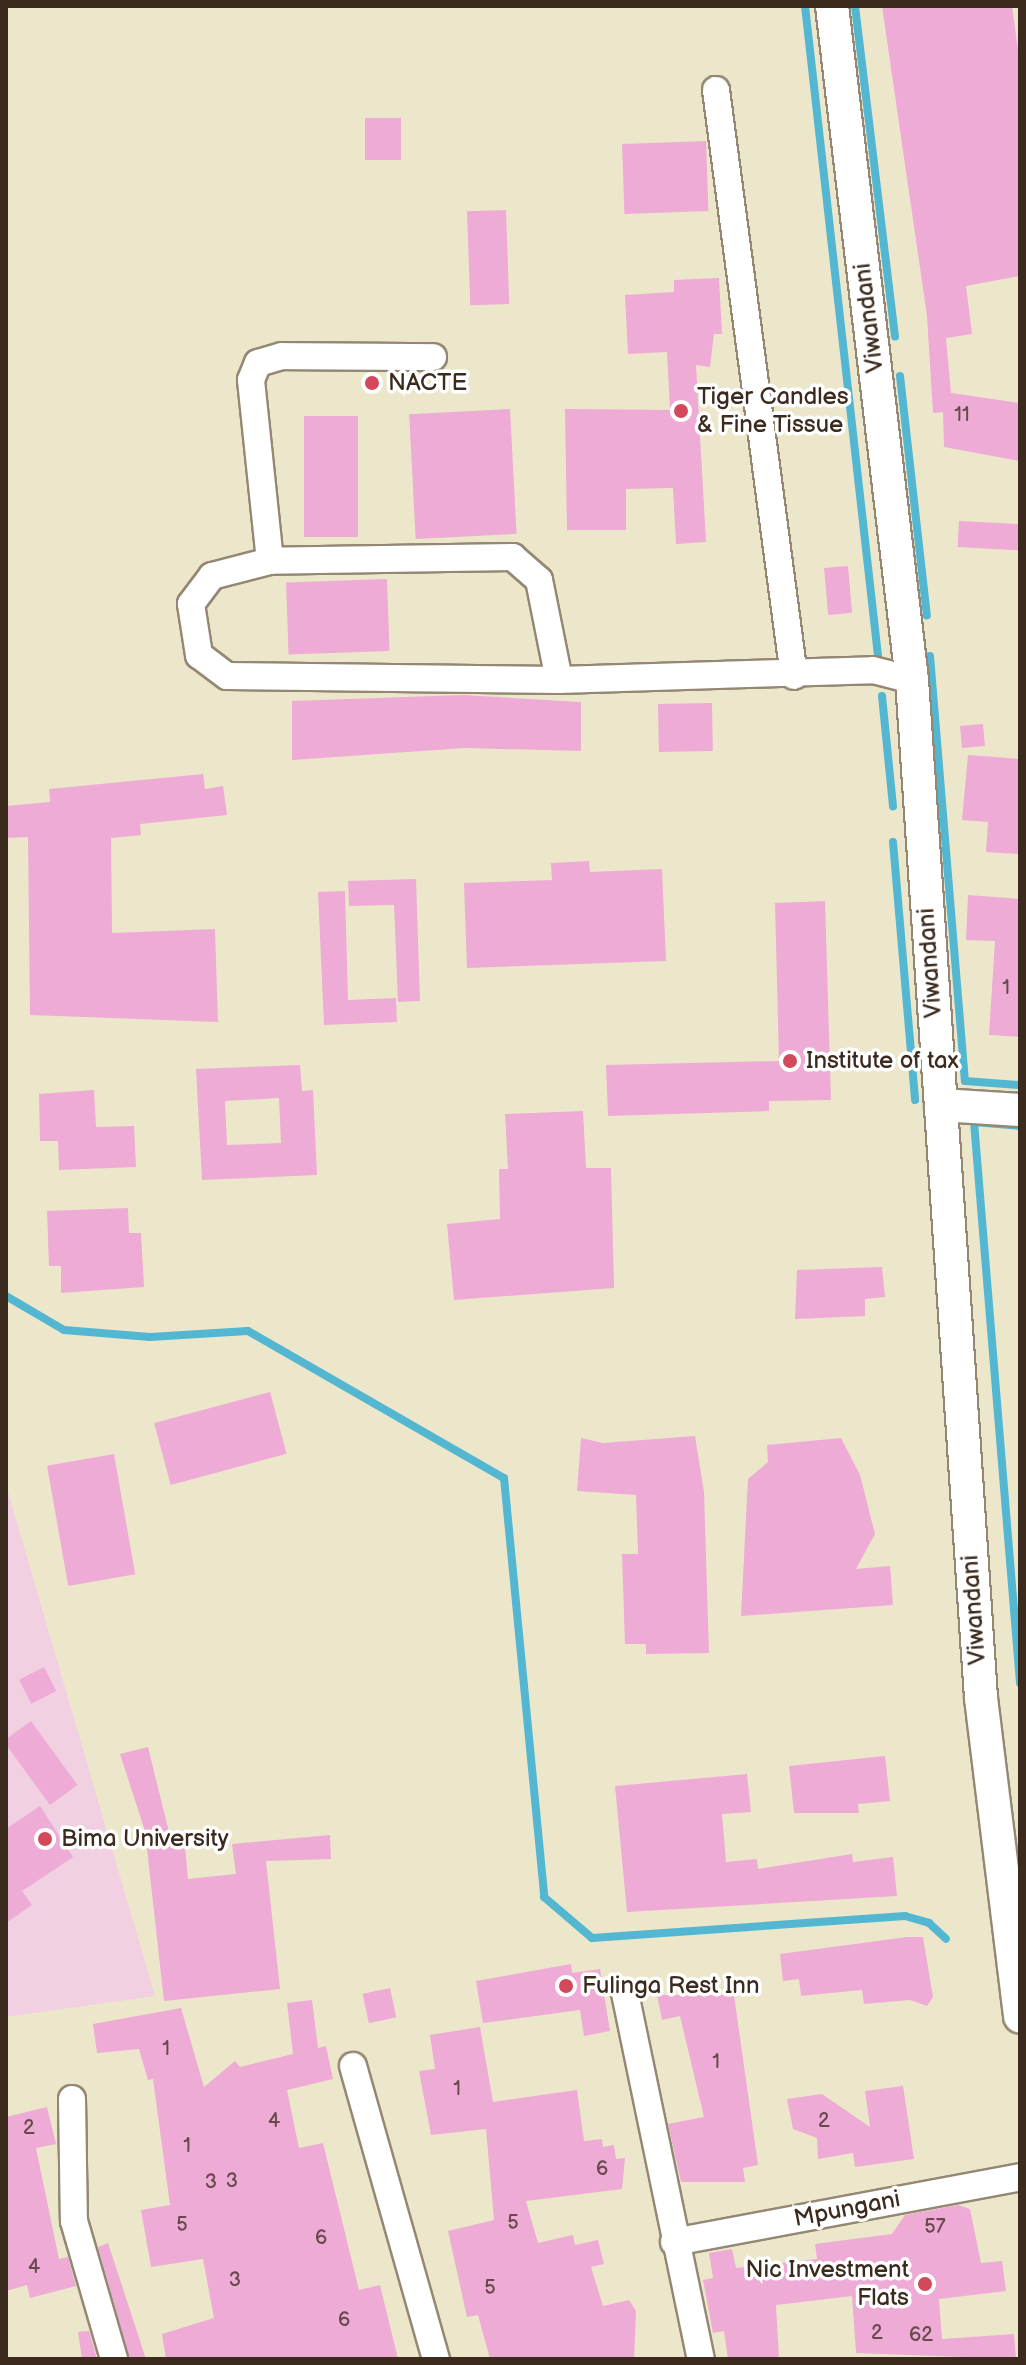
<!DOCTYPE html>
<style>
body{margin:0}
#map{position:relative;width:1026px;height:2365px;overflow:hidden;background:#ece7ca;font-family:"Balsamiq Sans",sans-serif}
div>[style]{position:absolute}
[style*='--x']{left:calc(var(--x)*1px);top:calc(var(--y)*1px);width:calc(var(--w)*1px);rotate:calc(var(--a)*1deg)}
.built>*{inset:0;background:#f1d0e2}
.stream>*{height:8px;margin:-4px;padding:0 4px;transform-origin:4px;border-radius:4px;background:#54b7d2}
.building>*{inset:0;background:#eeabd6;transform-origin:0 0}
.roads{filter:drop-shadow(2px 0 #948874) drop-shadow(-2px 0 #948874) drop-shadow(0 2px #948874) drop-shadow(0 -2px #948874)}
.minor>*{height:26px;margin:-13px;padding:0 13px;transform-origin:13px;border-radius:13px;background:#fff}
.tertiary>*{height:32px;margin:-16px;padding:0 16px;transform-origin:16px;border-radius:16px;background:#fff}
.dots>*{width:22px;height:22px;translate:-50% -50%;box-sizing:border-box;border:4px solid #fff;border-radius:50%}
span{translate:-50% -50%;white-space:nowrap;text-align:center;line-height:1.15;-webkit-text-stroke:7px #fff;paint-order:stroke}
.number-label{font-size:20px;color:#684a4c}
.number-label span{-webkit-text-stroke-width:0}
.street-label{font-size:24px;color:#3b2a1e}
.poi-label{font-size:24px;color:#3b2a1e}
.left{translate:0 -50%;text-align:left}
.right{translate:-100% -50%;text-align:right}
.frame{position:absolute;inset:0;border:8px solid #3b2a1e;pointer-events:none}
</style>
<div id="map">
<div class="built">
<div style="clip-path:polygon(6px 1485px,155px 1996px,6px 2017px)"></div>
</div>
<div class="stream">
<div style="--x:805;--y:6;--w:654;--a:83.59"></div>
<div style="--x:855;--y:6;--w:333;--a:83.1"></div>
<div style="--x:900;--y:376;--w:241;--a:83.6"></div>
<div style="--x:930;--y:656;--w:426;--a:85.3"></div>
<div style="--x:965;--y:1081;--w:55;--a:4.2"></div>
<div style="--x:882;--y:696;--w:111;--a:84.3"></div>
<div style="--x:893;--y:842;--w:259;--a:85.1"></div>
<div style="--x:1020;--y:1126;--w:46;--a:-175"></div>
<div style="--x:974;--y:1122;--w:563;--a:85.31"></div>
<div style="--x:6;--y:1296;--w:67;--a:30.4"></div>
<div style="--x:64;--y:1330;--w:86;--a:4.7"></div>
<div style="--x:150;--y:1337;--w:98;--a:-3.5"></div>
<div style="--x:248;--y:1331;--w:295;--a:29.9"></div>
<div style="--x:504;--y:1478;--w:421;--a:84.5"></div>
<div style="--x:544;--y:1897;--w:63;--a:40.5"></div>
<div style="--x:592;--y:1938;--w:314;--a:-4"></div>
<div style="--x:905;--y:1916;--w:25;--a:16"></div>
<div style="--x:929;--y:1923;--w:23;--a:43"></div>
</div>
<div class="building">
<div style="clip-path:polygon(882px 6px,1012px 6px,1020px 64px,1020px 276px,966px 286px,972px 334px,946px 338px,951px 393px,1020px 403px,1020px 461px,944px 447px,943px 412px,933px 413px,927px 316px)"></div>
<div style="left:365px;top:118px;width:36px;height:42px"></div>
<div style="left:706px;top:141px;width:70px;height:84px;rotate:88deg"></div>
<div style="left:506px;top:210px;width:94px;height:39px;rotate:88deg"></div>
<div style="clip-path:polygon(719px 278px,722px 334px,714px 334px,710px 367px,696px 365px,706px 542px,676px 544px,673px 488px,626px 489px,626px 530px,567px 530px,565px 409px,670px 410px,667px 352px,628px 354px,625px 295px,674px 292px,674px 280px)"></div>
<div style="left:510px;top:409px;width:125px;height:101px;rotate:87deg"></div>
<div style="left:304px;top:416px;width:54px;height:121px"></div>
<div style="left:959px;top:521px;width:61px;height:26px;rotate:3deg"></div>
<div style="left:848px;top:566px;width:47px;height:24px;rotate:85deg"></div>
<div style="left:387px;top:579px;width:72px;height:101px;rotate:88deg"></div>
<div style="clip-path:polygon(463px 695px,581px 702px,581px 751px,465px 748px,292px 760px,292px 701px)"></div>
<div style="left:712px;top:703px;width:48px;height:54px;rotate:89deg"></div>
<div style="left:983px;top:724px;width:22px;height:23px;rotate:85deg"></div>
<div style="clip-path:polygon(968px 755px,1020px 759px,1020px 854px,986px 852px,988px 822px,962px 820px)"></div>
<div style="clip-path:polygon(203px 774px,205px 789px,223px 786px,227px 815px,140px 824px,141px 835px,111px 838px,112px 933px,215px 929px,218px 1022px,30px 1015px,28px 837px,6px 838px,6px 806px,50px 802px,49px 789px)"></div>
<div style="clip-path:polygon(589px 861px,590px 872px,662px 869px,666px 961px,467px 968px,464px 883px,552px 880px,551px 863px)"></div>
<div style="clip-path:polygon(416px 879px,420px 1001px,398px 1002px,394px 905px,349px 906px,348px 881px)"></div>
<div style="clip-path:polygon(345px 891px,348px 1000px,396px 998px,397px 1022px,324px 1025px,318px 892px)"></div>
<div style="clip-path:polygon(968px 895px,1020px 899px,1020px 1037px,989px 1035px,995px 941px,966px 940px)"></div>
<div style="clip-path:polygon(825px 901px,831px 1100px,769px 1101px,769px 1111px,608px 1116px,606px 1065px,779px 1061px,775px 903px)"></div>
<div style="clip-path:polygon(evenodd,300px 1065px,302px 1091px,313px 1090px,317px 1175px,202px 1180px,196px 1069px,300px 1065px,279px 1098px,281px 1143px,227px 1145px,225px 1101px,279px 1098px)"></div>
<div style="clip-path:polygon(94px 1090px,96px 1127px,134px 1126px,136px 1167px,59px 1170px,58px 1141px,40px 1141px,39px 1094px)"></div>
<div style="clip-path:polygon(583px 1111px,586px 1168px,611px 1168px,614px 1288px,454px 1300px,447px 1224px,500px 1219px,499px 1169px,508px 1169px,505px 1114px)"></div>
<div style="clip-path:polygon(128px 1208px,129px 1233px,141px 1233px,144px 1287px,61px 1293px,61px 1266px,49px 1266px,47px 1211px)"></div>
<div style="clip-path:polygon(882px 1267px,885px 1297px,865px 1299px,865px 1316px,795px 1319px,797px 1270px)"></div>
<div style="left:270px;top:1392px;width:64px;height:120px;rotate:75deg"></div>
<div style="clip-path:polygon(695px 1436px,704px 1492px,709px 1653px,646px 1654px,646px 1644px,625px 1644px,622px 1554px,638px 1554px,636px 1495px,577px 1491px,581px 1438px,603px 1443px)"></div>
<div style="clip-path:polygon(841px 1438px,860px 1475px,875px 1534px,856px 1569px,890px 1566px,893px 1605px,741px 1616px,748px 1479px,768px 1462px,767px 1445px)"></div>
<div style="left:114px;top:1454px;width:122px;height:68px;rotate:80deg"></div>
<div style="left:44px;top:1667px;width:27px;height:28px;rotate:63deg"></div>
<div style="left:31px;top:1721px;width:79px;height:34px;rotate:54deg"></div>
<div style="clip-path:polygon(148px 1747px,173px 1848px,185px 1846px,188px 1879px,236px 1874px,232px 1844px,330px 1835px,331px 1859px,266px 1861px,280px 1989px,164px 2001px,145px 1831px,120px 1754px)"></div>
<div style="clip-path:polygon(885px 1756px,890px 1801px,858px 1804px,859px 1813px,794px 1813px,789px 1766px)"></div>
<div style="clip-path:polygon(747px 1774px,751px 1812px,722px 1814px,726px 1862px,757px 1859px,758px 1869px,852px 1854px,853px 1862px,893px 1857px,897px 1896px,627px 1912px,615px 1786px)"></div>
<div style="clip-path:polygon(40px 1806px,73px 1857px,22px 1891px,32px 1905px,6px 1923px,6px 1829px)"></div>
<div style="clip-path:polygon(907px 1937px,923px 1937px,933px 1997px,927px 2006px,910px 2000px,864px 2004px,862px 1990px,801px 1996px,799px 1979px,783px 1981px,780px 1954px)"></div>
<div style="clip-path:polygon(571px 1964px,572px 1973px,600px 1969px,610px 2031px,584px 2036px,580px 2010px,483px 2023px,476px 1981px)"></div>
<div style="left:390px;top:1988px;width:30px;height:28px;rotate:78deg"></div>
<div style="clip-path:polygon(657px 1995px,734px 1995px,758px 2165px,743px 2168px,745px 2182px,681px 2182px,668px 2124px,704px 2117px,680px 2016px,662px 2020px)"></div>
<div style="clip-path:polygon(312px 2000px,318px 2048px,326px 2046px,333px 2079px,287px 2090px,299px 2148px,323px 2143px,359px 2290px,380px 2285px,398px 2359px,166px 2359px,162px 2334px,214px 2318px,203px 2259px,151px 2267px,141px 2210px,170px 2205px,153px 2079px,148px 2080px,139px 2049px,97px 2053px,93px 2024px,181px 2008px,204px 2087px,235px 2061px,240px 2067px,293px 2054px,287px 2003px)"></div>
<div style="clip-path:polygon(480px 2027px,493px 2102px,577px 2090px,584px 2141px,602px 2139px,603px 2147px,614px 2145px,616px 2159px,625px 2158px,622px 2189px,526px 2201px,538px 2243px,573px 2235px,575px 2245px,598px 2240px,604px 2264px,591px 2267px,603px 2306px,629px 2300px,636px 2311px,634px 2359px,490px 2359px,478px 2315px,467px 2317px,448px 2231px,494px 2220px,486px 2129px,431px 2135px,419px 2071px,435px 2069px,430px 2035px)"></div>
<div style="clip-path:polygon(903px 2086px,914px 2159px,855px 2167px,853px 2153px,818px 2159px,817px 2138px,793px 2129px,787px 2099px,822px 2094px,870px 2127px,865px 2091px)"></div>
<div style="clip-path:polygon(47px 2107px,56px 2144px,36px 2148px,59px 2259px,68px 2257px,76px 2286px,30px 2298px,27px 2285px,6px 2291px,6px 2117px)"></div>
<div style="clip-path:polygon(958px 2205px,970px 2209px,981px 2263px,1002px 2261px,1006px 2291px,939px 2299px,942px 2339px,1014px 2334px,1016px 2359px,856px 2353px,852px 2296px,776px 2305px,779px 2359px,728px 2359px,724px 2331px,713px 2333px,703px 2280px,713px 2278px,709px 2253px,732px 2249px,736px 2268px,817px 2259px,815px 2244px,892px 2234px,905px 2215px)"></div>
<div style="clip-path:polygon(108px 2243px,146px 2359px,130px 2359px,98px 2247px)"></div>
<div style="clip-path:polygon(89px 2331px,97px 2359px,82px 2359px,78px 2332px)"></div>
</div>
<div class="roads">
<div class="minor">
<div style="--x:716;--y:90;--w:591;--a:82.42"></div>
<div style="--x:270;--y:561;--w:182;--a:-96"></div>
<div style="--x:251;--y:380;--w:18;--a:-68"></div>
<div style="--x:258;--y:363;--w:25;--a:-16"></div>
<div style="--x:282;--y:356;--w:151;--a:0.4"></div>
<div style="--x:559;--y:680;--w:102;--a:-101.3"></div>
<div style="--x:539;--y:580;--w:35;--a:-139"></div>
<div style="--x:513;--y:557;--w:243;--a:179.1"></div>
<div style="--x:270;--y:561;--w:60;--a:165.5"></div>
<div style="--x:212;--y:576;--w:35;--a:127"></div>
<div style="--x:191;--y:604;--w:52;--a:81.1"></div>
<div style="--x:199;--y:655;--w:35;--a:37"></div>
<div style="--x:227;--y:676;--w:332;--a:0.7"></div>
<div style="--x:559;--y:680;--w:314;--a:-1.8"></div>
<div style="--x:873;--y:670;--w:40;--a:14.4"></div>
<div style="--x:625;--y:1993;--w:374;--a:78.3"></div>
<div style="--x:353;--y:2066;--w:305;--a:74.2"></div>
<div style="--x:72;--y:2099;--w:122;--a:89.1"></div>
<div style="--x:74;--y:2221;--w:144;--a:73.8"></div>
<div style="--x:674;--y:2242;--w:352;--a:-10.6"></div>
</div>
<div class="tertiary">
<div style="--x:832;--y:6;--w:679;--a:83.23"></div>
<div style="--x:912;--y:680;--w:1020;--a:86.12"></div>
<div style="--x:981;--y:1698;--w:321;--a:83"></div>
<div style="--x:941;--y:1105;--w:79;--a:3.6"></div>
</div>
</div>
<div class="dots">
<div style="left:372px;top:383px;background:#d1495b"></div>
<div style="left:681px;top:411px;background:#d1495b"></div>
<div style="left:790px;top:1061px;background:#d1495b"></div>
<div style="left:45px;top:1839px;background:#d1495b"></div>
<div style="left:566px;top:1986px;background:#d1495b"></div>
<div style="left:925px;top:2284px;background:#d1495b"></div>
</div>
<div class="number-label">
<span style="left:962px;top:415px">11</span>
<span style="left:1006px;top:988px">1</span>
<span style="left:166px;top:2049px">1</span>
<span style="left:716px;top:2062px">1</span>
<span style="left:457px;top:2089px">1</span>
<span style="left:274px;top:2121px">4</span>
<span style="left:824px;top:2121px">2</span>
<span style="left:29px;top:2128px">2</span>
<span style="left:187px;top:2146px">1</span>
<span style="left:602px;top:2169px">6</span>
<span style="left:232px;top:2181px">3</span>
<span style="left:211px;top:2182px">3</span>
<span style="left:513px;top:2223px">5</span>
<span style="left:182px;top:2225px">5</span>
<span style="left:935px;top:2227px">57</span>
<span style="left:321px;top:2238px">6</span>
<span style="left:34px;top:2267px">4</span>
<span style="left:235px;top:2280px">3</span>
<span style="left:490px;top:2288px">5</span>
<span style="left:344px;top:2320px">6</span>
<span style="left:877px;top:2333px">2</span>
<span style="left:921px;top:2335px">62</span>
</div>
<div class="street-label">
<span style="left:869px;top:318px;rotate:-97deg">Viwandani</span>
<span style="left:930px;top:963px;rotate:-94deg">Viwandani</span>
<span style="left:974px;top:1610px;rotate:-94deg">Viwandani</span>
<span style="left:847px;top:2209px;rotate:-11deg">Mpungani</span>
</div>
<div class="poi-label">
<span class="left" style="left:388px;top:383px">NACTE</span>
<span class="left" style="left:697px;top:411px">Tiger Candles<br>&amp; Fine Tissue</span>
<span class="left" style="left:806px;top:1061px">Institute of tax</span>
<span class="left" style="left:61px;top:1839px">Bima University</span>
<span class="left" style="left:582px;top:1986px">Fulinga Rest Inn</span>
<span class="right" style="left:909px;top:2284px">Nic Investment<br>Flats</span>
</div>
<div class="frame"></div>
</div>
